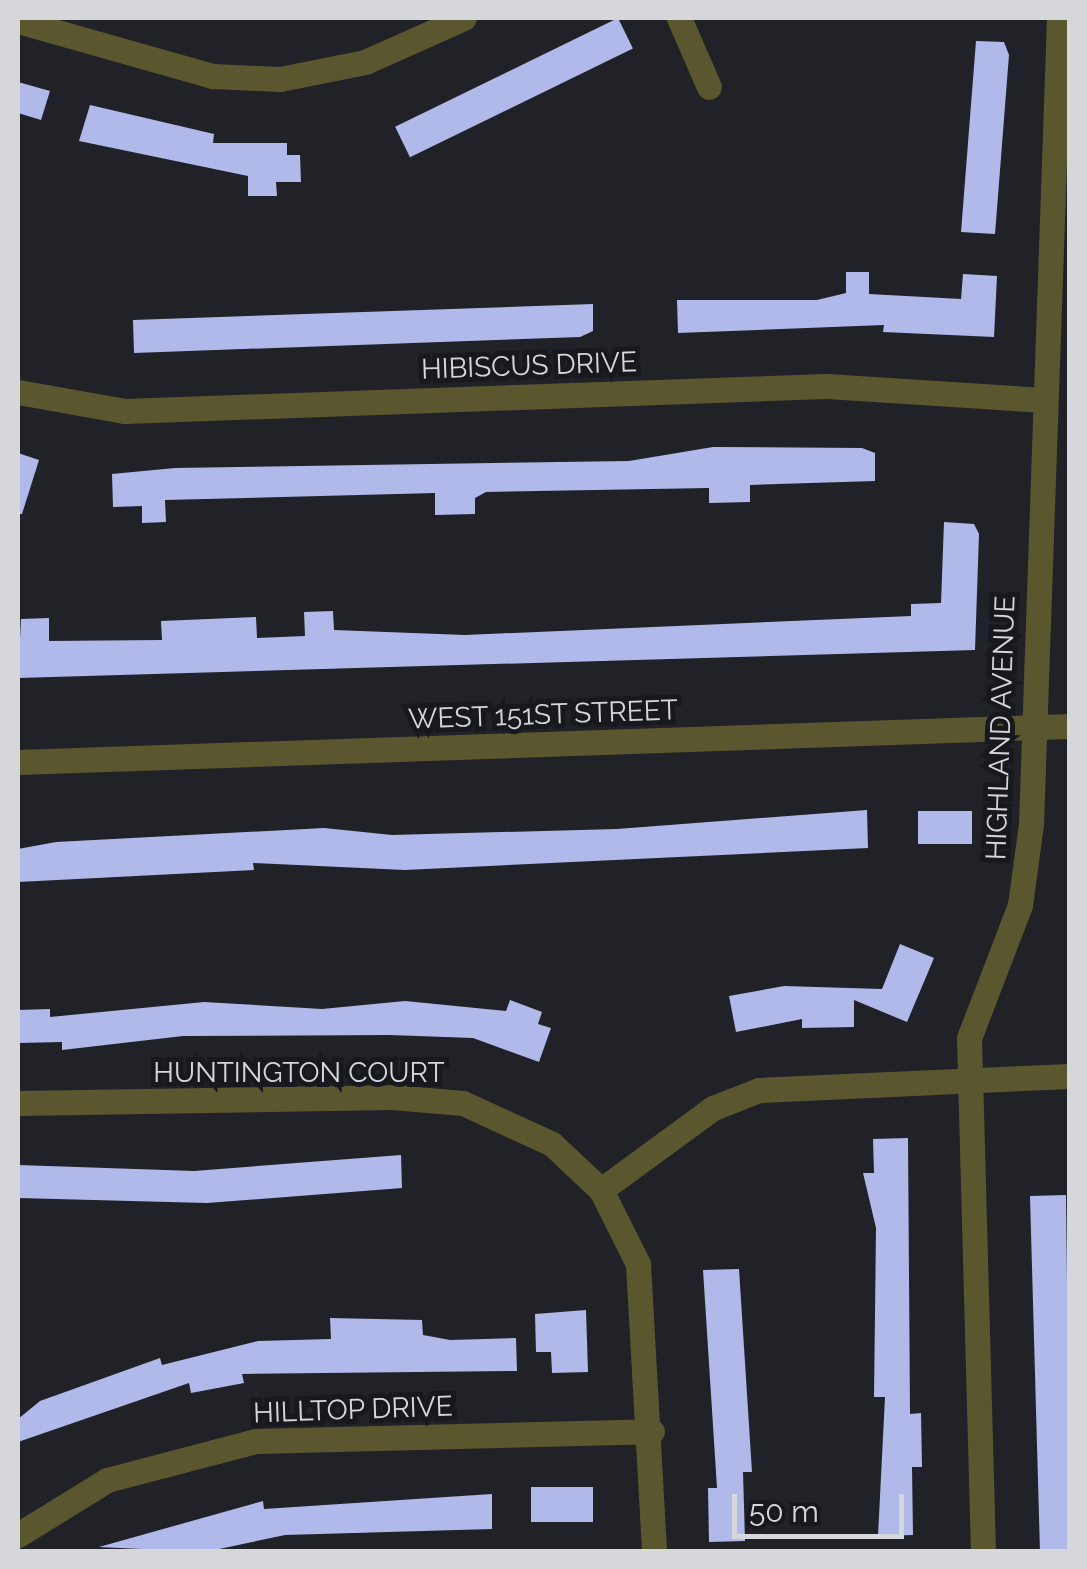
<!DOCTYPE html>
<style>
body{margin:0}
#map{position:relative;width:1087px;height:1569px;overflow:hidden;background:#212228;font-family:Raleway,sans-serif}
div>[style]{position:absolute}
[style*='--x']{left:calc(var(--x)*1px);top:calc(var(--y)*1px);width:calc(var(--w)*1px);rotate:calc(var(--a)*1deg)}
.building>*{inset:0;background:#b1b9ea;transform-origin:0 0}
.minor>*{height:25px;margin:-12.5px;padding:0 12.5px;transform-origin:12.5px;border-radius:12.5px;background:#5a572f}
span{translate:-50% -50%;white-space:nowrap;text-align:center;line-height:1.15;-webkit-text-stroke:10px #18191e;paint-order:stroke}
.street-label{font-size:28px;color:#d6d7db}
.frame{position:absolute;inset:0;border:20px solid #d6d7db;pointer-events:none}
.scale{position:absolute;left:732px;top:1494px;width:172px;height:45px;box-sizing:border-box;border:5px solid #d6d7db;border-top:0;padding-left:12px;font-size:30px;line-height:35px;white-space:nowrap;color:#d6d7db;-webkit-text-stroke:8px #18191e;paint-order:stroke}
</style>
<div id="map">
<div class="building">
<div style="left:618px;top:18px;width:34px;height:248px;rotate:64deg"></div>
<div style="clip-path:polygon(976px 41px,1004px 42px,1009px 55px,995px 234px,961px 232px)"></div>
<div style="clip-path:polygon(18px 82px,50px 91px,41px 120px,18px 113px)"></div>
<div style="clip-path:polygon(90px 105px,214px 134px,213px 143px,287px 143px,287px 155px,300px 155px,301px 182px,276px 182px,277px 196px,248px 196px,248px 176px,79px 141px)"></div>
<div style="clip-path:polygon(846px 272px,869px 272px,869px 294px,961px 299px,963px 274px,997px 276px,994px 337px,883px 332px,884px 325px,678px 333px,677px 300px,817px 300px,846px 293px)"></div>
<div style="clip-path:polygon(593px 304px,593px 331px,580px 337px,134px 353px,133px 320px)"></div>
<div style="clip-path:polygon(713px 447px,862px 448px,875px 453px,875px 481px,750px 485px,750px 502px,709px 503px,709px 488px,486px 492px,475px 498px,475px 514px,435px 515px,435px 493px,165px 500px,166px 522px,142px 523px,142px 506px,113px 507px,112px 474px,175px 468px,629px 461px)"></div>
<div style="clip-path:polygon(18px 453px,39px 460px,22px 514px,18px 514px)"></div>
<div style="clip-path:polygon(944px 522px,974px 524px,979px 534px,975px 650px,18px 678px,21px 619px,49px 618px,49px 641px,162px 640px,161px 621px,256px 617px,257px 638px,305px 636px,304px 612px,333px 611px,334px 630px,465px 635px,911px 616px,911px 604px,941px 603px)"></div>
<div style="clip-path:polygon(867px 810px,868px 848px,405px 870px,253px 863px,254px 870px,18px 882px,18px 849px,56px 842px,324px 828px,392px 835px,617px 829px)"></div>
<div style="left:972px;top:811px;width:33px;height:54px;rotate:90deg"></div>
<div style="clip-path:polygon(900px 944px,934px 958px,907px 1022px,854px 1000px,854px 1027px,802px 1028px,802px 1019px,736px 1032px,729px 996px,784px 986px,882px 989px)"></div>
<div style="clip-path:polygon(510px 1000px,542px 1012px,538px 1024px,551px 1028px,539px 1062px,473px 1038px,390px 1035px,183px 1036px,62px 1050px,62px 1042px,18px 1043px,18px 1010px,50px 1009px,50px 1017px,204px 1002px,322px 1009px,405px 1001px,506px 1011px)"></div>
<div style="clip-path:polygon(908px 1138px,910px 1414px,921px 1413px,922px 1467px,912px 1467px,913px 1535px,878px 1536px,885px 1397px,874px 1397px,876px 1228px,863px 1173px,874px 1173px,873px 1139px)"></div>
<div style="clip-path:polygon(401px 1155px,402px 1188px,207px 1203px,18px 1198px,18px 1165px,194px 1171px)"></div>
<div style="clip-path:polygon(1066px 1195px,1070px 1552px,1040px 1552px,1030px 1196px)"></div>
<div style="clip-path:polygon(739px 1269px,752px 1472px,743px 1472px,745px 1541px,709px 1542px,708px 1488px,717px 1488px,703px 1270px)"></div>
<div style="clip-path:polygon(586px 1310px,588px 1372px,552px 1373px,551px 1352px,536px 1352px,535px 1314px)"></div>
<div style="clip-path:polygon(330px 1318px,422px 1320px,423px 1335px,450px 1340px,516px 1338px,517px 1371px,242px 1374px,244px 1383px,191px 1393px,189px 1383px,18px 1442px,18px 1419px,40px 1401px,160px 1358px,162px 1365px,258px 1341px,331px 1339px)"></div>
<div style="left:593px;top:1487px;width:35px;height:62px;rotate:90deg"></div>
<div style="clip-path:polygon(492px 1494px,492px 1529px,285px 1535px,205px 1552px,99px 1547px,263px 1501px,264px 1509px)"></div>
</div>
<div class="minor">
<div style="--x:679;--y:18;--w:75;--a:66.5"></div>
<div style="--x:18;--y:21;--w:203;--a:15.8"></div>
<div style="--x:213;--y:76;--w:67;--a:2.6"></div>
<div style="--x:280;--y:79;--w:87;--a:-11.3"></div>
<div style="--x:365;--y:62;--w:108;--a:-24"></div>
<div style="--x:18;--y:392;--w:109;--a:10.1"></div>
<div style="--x:125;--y:411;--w:702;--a:-2.04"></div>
<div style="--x:827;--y:386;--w:218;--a:3.7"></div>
<div style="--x:18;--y:762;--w:1053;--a:-1.96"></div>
<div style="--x:18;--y:1103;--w:374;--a:-0.9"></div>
<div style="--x:392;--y:1097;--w:71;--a:4.8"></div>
<div style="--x:463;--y:1103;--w:98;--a:24.7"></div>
<div style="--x:552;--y:1144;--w:67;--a:43.2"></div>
<div style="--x:601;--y:1190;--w:83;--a:63.4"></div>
<div style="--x:638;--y:1264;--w:288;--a:86.8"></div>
<div style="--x:601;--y:1190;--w:139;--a:-36.2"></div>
<div style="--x:713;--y:1108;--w:49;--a:-21.4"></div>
<div style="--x:759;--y:1090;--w:311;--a:-2.6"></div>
<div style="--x:18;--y:1535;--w:105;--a:-31.7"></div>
<div style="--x:107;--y:1480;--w:154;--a:-14.7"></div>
<div style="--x:256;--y:1441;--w:396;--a:-1.4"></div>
<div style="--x:983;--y:1552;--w:514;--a:-91.56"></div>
<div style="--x:969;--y:1038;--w:142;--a:-69"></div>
<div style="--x:1020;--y:905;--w:82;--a:-82.3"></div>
<div style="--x:1031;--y:824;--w:806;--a:-88.01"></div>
</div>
<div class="street-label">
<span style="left:529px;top:366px;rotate:-2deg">HIBISCUS DRIVE</span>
<span style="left:543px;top:715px;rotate:-2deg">WEST 151ST STREET</span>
<span style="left:1001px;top:728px;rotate:-88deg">HIGHLAND AVENUE</span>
<span style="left:299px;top:1073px">HUNTINGTON COURT</span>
<span style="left:353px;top:1410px;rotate:-2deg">HILLTOP DRIVE</span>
</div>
<div class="frame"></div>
<div class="scale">50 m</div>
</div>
